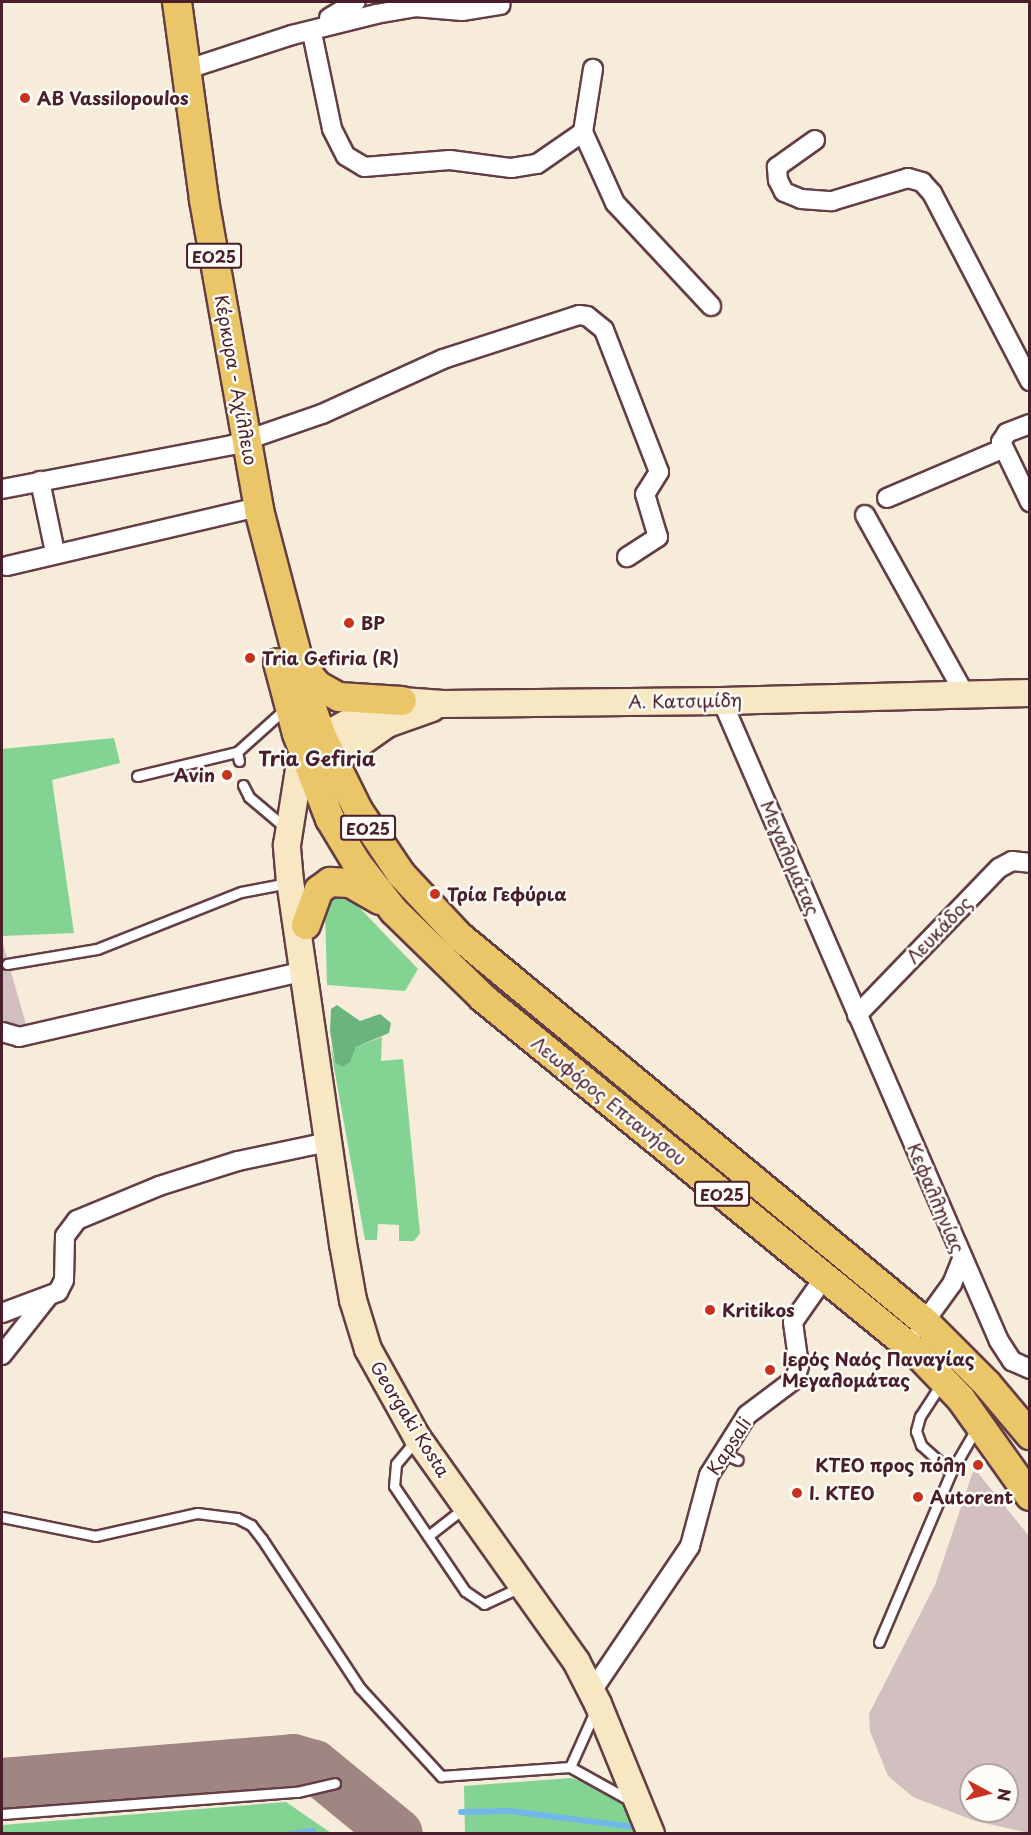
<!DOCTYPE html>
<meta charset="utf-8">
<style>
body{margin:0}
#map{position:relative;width:1031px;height:1835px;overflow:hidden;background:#f7ecd9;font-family:"Playpen Sans",sans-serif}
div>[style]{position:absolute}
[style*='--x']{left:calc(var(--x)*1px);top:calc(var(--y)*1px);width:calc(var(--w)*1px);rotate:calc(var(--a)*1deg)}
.industrial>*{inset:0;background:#d2bfbf}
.green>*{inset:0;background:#83d393}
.forest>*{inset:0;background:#6ab57d}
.stream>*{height:6px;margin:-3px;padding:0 3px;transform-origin:3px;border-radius:3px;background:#71b8e9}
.taxiway>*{height:52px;margin:-26px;padding:0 26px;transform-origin:26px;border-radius:26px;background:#a08682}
.roads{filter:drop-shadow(2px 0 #643e45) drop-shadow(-2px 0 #643e45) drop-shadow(0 2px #643e45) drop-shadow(0 -2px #643e45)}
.service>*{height:9px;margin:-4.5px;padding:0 4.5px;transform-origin:4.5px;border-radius:4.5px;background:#fff}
.minor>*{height:18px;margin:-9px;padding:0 9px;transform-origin:9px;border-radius:9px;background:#fff}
.secondary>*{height:26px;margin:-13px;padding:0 13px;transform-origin:13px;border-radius:13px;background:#f7e8c3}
.primary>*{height:28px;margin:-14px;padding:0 14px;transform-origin:14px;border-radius:14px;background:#ebc669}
.dots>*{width:16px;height:16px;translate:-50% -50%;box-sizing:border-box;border:3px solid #fdfcf7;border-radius:50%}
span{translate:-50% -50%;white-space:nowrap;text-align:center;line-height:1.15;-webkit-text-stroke:5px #fdfcf7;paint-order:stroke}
.shield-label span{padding:2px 4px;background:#fdfcf7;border:2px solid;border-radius:4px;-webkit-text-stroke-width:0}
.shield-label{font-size:16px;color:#4a1f2b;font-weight:700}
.poi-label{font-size:18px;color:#4a1f2b;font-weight:700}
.left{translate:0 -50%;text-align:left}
.right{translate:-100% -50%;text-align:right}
.street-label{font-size:18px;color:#4a1f2b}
.neighbourhood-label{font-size:20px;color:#4a1f2b;font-weight:700}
.frame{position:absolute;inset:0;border:3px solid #4a1f2b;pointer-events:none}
.north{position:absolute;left:959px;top:1763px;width:60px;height:60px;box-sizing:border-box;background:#fdfcf7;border:2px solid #b5a4a5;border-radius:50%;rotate:97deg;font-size:16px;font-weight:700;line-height:24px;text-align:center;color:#4a1f2b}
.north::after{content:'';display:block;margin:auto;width:21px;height:27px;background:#c8321e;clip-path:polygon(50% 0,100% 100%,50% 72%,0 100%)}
</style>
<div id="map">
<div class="industrial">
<div style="clip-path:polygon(2px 940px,27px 1028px,14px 1031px,2px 1024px)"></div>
<div style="clip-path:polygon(evenodd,974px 1468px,1029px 1536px,1029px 1833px,975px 1821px,913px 1797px,888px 1776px,870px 1731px,869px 1714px,935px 1585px,974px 1468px,971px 1775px,1007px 1775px,1007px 1811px,971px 1811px,971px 1775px)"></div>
</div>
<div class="green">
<div style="clip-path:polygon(114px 738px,120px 763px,52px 780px,74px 933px,2px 936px,2px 749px)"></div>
<div style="clip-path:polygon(332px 896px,347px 896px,355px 903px,418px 969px,405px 991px,327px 985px,325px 911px)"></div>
<div style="clip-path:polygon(382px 1037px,381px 1061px,403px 1059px,420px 1233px,414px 1241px,399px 1241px,399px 1225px,378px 1224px,377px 1240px,365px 1240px,333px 1062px,331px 1044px,335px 1062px,351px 1059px,356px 1047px)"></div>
<div style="clip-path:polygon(571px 1778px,592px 1784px,631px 1809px,643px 1833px,465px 1833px,464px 1786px)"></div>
<div style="clip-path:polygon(286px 1802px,331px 1833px,2px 1833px,2px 1825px)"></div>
</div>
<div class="forest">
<div style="clip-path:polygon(337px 1005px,360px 1021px,380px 1014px,391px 1023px,389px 1033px,356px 1047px,350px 1062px,342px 1067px,335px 1062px,330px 1031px,331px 1009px)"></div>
</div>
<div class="stream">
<div style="--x:461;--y:1812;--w:49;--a:-1.2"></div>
<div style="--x:510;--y:1811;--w:126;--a:7.3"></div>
<div style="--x:291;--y:1834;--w:22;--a:-8"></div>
</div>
<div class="taxiway">
<div style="--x:2;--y:1784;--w:292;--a:-4.7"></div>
<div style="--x:293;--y:1760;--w:22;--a:16"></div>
<div style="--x:314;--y:1766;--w:107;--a:39.3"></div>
</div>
<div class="roads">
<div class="service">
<div style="--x:239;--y:761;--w:9;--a:-103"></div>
<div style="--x:237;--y:752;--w:64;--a:-41.9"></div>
<div style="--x:137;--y:776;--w:103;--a:-13.5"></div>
<div style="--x:243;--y:785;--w:13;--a:63"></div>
<div style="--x:249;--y:797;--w:50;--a:40.1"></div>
<div style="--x:7;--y:964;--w:91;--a:-9.5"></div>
<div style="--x:97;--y:949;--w:155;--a:-21.6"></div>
<div style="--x:241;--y:892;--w:48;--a:-10.8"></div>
<div style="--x:941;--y:1384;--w:38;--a:123"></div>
<div style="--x:920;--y:1416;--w:16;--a:105"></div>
<div style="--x:916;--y:1431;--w:15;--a:70"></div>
<div style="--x:921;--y:1445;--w:40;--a:42"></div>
<div style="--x:416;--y:1440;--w:31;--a:130"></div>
<div style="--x:396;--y:1464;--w:22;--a:95"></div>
<div style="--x:394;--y:1486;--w:127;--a:55.9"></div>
<div style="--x:465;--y:1591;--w:23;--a:34"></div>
<div style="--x:484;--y:1604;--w:40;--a:-25"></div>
<div style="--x:722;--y:1453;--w:17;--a:24"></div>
<div style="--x:2;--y:1517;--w:95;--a:11.5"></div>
<div style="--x:95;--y:1536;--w:105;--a:-12.7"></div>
<div style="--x:197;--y:1513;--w:40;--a:7.1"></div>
<div style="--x:237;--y:1518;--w:16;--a:27"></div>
<div style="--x:251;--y:1525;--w:18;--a:52"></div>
<div style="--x:262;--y:1539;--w:178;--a:56.7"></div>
<div style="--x:360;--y:1688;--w:120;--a:47.4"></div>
<div style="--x:441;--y:1776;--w:129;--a:-4"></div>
<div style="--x:570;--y:1767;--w:70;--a:29.1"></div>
<div style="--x:428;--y:1536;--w:46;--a:-37.9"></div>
<div style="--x:879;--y:1642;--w:185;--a:-67"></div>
<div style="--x:951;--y:1472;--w:50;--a:-59.8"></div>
<div style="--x:570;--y:1767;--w:64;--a:-65.9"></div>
<div style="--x:2;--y:1814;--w:296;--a:-4.3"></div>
<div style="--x:297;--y:1792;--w:39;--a:-13"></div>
</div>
<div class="minor">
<div style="--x:329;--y:18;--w:31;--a:-31"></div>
<div style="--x:312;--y:33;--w:98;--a:78.2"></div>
<div style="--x:332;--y:129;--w:30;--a:63"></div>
<div style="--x:346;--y:156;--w:21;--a:31"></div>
<div style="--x:364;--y:167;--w:86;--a:-4.7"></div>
<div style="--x:450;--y:160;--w:62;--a:7.5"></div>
<div style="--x:511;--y:168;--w:26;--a:-9"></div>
<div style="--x:537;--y:164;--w:56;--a:-34.8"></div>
<div style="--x:583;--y:132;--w:64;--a:-81"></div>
<div style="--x:185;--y:70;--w:113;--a:-18.1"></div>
<div style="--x:292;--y:35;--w:87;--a:-14"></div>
<div style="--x:376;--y:14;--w:40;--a:-10"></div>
<div style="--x:415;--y:7;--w:47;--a:4.9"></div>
<div style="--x:462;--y:11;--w:39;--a:-9"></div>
<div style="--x:583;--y:132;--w:78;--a:65.7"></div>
<div style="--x:615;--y:203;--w:141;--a:47"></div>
<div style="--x:815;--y:140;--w:47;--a:144.6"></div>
<div style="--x:777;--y:167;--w:13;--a:86"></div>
<div style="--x:778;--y:180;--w:13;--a:63"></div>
<div style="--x:784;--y:192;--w:18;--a:22"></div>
<div style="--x:801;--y:199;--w:31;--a:4"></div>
<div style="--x:832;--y:201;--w:79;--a:-16.8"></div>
<div style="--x:908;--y:178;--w:15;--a:16"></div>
<div style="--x:922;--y:182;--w:15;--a:48"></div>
<div style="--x:932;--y:193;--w:212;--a:62.5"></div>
<div style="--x:1030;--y:424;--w:25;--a:159"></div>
<div style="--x:1007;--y:433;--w:11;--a:124"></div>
<div style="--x:1001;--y:442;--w:67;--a:64.2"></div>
<div style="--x:40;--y:481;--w:73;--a:78.1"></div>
<div style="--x:2;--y:489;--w:234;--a:-10.8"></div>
<div style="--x:232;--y:445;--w:95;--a:-19"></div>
<div style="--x:322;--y:414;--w:133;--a:-24.4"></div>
<div style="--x:443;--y:359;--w:143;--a:-17.9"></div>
<div style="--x:579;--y:315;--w:8;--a:7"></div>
<div style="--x:587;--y:316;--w:22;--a:39"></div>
<div style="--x:604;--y:330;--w:152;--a:68.8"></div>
<div style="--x:659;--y:472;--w:26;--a:122"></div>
<div style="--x:645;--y:494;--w:45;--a:73.2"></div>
<div style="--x:658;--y:537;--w:37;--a:147"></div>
<div style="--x:887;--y:498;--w:125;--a:-23.1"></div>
<div style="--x:865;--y:515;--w:206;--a:60.9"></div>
<div style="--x:7;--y:566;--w:258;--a:-13.2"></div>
<div style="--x:722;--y:701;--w:697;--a:66.6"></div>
<div style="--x:999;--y:1341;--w:24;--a:57"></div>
<div style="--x:1012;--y:1361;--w:20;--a:24"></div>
<div style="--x:857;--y:1015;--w:204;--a:-46"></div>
<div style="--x:999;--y:868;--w:15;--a:-28"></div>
<div style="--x:1012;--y:861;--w:18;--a:6"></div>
<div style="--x:2;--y:1032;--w:18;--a:16"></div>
<div style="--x:19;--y:1037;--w:294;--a:-13"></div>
<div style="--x:2;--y:1313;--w:60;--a:-20.6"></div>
<div style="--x:58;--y:1292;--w:13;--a:-63"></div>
<div style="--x:64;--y:1280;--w:44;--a:-88.7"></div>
<div style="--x:65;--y:1236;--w:20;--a:-53"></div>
<div style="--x:77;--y:1220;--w:89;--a:-22.5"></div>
<div style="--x:159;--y:1186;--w:83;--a:-17.6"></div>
<div style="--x:238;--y:1161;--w:92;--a:-11.9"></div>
<div style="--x:920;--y:1328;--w:54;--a:-54"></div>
<div style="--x:952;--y:1284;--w:27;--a:-68"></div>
<div style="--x:2;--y:1355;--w:73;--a:-51.7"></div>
<div style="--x:592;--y:1691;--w:175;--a:-55.9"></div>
<div style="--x:690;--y:1546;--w:73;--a:-75"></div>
<div style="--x:709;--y:1475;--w:71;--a:-57.7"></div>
<div style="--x:747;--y:1415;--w:60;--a:-36.9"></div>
<div style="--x:795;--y:1379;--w:14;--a:-73"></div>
<div style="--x:799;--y:1366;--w:44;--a:-97.8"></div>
<div style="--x:793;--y:1322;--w:57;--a:-54.9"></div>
</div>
<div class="secondary">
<div style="--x:322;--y:776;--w:18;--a:-52"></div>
<div style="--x:333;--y:762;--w:66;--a:-35.1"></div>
<div style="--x:387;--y:724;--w:48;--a:-19.6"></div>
<div style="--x:651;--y:1834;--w:140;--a:-112.2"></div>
<div style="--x:598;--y:1704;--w:48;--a:-117.1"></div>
<div style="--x:576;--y:1661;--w:272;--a:-125.4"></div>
<div style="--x:418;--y:1439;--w:103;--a:-119.1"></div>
<div style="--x:368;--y:1349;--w:51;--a:-107"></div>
<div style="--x:353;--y:1300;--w:57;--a:-100.1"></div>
<div style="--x:343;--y:1244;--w:366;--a:-98.3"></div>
<div style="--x:290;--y:882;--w:37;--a:-95"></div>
<div style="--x:287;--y:845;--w:77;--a:-81"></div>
<div style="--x:299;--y:769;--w:17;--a:-66"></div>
<div style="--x:306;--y:753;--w:23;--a:-45"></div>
<div style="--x:322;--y:737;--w:65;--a:-28.5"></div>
<div style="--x:379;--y:706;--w:24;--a:-12"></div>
<div style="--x:402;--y:701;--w:41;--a:4.2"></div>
<div style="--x:443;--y:704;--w:279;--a:-0.6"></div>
<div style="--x:722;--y:701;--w:308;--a:-1.5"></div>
</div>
<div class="primary">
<div style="--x:177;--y:2;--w:200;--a:82.2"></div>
<div style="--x:204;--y:200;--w:315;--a:79.9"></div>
<div style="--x:259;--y:510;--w:193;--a:75.3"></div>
<div style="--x:308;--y:697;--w:42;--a:70.7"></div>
<div style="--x:322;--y:737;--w:81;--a:63.7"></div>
<div style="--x:358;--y:810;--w:77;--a:56.1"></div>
<div style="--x:401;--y:874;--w:85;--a:46.9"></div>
<div style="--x:459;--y:936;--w:605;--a:39.64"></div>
<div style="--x:925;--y:1322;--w:88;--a:45"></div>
<div style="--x:987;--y:1384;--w:67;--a:49.9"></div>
<div style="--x:278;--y:663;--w:73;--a:75"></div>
<div style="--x:297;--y:734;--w:91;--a:68.8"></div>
<div style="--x:330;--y:819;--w:50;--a:58.8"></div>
<div style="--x:356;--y:862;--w:62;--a:52.2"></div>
<div style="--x:394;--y:911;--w:124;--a:44.3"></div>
<div style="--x:483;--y:998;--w:559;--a:39.27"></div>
<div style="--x:916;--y:1352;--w:65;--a:46.2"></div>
<div style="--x:961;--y:1399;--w:119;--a:54.6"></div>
<div style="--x:300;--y:663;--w:28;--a:52"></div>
<div style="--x:317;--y:685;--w:25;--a:29"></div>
<div style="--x:339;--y:697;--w:63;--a:3.6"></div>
<div style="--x:306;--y:925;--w:37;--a:-70"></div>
<div style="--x:319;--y:890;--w:14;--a:-36"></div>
<div style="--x:330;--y:882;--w:20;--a:3"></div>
<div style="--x:350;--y:883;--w:34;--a:30"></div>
</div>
</div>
<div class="dots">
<div style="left:25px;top:98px;background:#c8321e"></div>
<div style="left:349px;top:623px;background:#c8321e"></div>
<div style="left:250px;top:658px;background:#c8321e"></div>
<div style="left:227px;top:775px;background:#c8321e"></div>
<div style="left:435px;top:894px;background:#c8321e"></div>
<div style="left:710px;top:1310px;background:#c8321e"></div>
<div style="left:770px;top:1370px;background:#c8321e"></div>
<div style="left:978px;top:1465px;background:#c8321e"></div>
<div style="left:797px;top:1493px;background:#c8321e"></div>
<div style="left:918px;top:1497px;background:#c8321e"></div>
</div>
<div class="shield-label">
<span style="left:214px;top:256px">ΕΟ25</span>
<span style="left:368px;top:828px">ΕΟ25</span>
<span style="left:722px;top:1194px">ΕΟ25</span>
</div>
<div class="poi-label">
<span class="left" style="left:37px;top:98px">AB Vassilopoulos</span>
<span class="left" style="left:361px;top:623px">BP</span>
<span class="left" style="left:262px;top:658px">Tria Gefiria (R)</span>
<span class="right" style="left:215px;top:775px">Avin</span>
<span class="left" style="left:447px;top:894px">Τρία Γεφύρια</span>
<span class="left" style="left:722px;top:1310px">Kritikos</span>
<span class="left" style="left:782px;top:1370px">Ιερός Ναός Παναγίας<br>Μεγαλομάτας</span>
<span class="right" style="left:966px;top:1465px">ΚΤΕΟ προς πόλη</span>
<span class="left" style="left:809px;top:1493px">Ι. ΚΤΕΟ</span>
<span class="left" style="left:930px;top:1497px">Autorent</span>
</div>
<div class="street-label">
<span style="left:236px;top:380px;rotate:80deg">Κέρκυρα - Αχίλλειο</span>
<span style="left:685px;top:701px;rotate:-1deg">Α. Κατσιμίδη</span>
<span style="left:790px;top:858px;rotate:67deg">Μεγαλομάτας</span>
<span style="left:939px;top:930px;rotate:-46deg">Λευκάδος</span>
<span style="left:609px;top:1101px;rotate:39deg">Λεωφόρος Επτανήσου</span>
<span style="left:936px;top:1198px;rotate:67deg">Κεφαλληνίας</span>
<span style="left:410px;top:1419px;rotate:58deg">Georgaki Kosta</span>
<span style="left:729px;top:1446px;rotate:-57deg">Kapsali</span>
</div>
<div class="neighbourhood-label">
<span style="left:317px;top:758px">Tria Gefiria</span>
</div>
<div class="frame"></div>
<div class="north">N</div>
</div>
